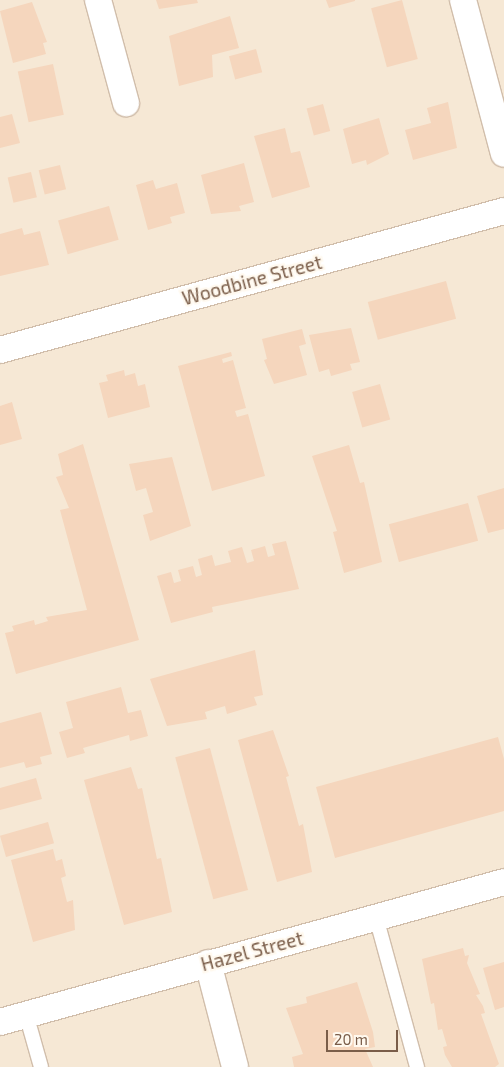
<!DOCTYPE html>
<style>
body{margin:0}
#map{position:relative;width:504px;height:1067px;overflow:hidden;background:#fef6e7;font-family:"Exo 2",sans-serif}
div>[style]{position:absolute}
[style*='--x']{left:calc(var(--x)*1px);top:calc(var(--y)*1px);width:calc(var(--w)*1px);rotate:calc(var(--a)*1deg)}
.residential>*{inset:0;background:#f6e8d5;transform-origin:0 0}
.building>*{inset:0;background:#f5d6bd;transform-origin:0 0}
.roads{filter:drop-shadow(1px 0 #d1beab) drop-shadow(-1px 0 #d1beab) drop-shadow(0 1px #d1beab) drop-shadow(0 -1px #d1beab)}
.service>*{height:14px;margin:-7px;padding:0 7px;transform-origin:7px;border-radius:7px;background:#fff}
.minor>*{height:26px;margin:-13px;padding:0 13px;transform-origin:13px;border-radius:13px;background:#fff}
span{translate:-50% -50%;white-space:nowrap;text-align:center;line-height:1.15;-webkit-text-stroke:4.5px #fff9ef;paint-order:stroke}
.street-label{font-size:19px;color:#7a5d49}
.scale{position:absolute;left:326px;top:1030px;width:72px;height:22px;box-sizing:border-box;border:2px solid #7a5d49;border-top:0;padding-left:6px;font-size:15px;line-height:18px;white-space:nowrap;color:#7a5d49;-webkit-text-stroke:4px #fff9ef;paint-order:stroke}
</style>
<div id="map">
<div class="residential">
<div style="left:0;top:0;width:504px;height:1067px"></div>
</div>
<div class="building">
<div style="clip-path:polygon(156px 0,197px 0,198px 3px,159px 9px)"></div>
<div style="clip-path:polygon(326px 0,355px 0,355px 1px,329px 8px)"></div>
<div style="left:402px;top:0;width:61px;height:32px;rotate:75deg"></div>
<div style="clip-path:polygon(32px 2px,47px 42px,43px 43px,46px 54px,13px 63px,0 11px)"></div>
<div style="clip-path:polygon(230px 16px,239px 48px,212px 55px,213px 77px,179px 86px,169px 36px)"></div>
<div style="left:256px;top:49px;width:24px;height:28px;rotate:75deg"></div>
<div style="left:53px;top:64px;width:52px;height:36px;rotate:78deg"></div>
<div style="clip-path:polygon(448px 102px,457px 148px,413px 160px,405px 130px,431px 123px,427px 108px)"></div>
<div style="left:323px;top:104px;width:28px;height:17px;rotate:75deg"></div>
<div style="clip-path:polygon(12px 114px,20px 143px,0 148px,0 117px)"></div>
<div style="clip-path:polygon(379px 118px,389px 154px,367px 165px,366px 160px,352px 164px,343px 129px)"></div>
<div style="clip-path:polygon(285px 128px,291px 153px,300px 151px,310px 187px,272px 198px,254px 136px)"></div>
<div style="clip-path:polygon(244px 163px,254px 202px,239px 206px,241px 211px,211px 214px,201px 175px)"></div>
<div style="left:60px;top:165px;width:25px;height:22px;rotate:76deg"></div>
<div style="left:31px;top:172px;width:26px;height:24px;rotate:77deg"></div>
<div style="clip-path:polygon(153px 180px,156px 189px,177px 183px,185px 213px,170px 217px,172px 223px,148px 230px,136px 185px)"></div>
<div style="left:109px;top:206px;width:35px;height:53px;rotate:74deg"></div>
<div style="clip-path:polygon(22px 228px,24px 235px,40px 231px,49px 265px,0 276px,0 234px)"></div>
<div style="left:446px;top:281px;width:39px;height:81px;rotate:75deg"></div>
<div style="clip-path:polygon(351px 328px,360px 362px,350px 364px,352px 370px,331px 376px,329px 369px,319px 372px,309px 335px)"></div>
<div style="clip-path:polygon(302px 329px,306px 344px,299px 346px,307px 375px,274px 384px,264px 360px,267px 359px,262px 339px)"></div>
<div style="clip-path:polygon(231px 352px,232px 356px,222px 359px,223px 363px,233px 360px,246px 408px,235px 411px,237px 417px,248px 414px,265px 476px,212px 491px,178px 366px)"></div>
<div style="clip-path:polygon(124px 370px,125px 376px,135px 373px,138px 386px,145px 384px,150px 407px,108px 418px,99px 383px,108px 381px,106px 375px)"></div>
<div style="left:380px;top:384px;width:37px;height:29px;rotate:74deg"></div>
<div style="clip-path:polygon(12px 402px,22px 439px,0 445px,0 406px)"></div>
<div style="clip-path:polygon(83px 444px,139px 640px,16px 674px,5px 633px,14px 631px,12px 626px,34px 620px,35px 625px,48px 621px,46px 617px,87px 610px,60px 510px,69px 508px,56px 477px,63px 475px,58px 454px)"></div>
<div style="clip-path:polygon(349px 445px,360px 483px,364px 482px,382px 562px,344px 573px,333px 532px,337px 531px,312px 456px)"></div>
<div style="clip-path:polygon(172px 457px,191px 526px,150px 541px,143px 515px,153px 512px,146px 488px,136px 491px,129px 464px)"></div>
<div style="clip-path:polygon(504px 488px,504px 529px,488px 533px,477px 496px)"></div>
<div style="left:468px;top:503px;width:39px;height:82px;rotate:75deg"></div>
<div style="clip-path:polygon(286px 541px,299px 589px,212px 607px,213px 612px,171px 623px,157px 576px,171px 572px,174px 583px,181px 581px,178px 570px,193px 566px,196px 577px,202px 575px,198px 559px,212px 555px,215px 566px,231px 562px,228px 551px,242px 547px,247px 563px,254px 561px,251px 550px,265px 546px,268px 557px,275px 555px,272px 544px)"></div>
<div style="clip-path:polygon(255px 650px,263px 695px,254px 697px,257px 705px,227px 714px,225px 706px,205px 712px,207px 719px,167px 726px,150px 679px)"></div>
<div style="clip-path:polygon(121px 687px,128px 713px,141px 710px,148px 736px,130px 741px,129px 735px,83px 748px,85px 753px,67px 758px,59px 732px,73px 728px,66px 702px)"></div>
<div style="clip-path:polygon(41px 712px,52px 754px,40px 757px,42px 764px,26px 768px,24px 762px,0 768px,0 723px)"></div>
<div style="clip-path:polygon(273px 730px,289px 776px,286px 777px,299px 826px,303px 824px,312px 872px,277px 882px,238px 740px)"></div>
<div style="clip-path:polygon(498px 737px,504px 759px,504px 811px,335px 858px,316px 787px)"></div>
<div style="left:210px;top:748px;width:147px;height:36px;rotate:75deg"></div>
<div style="clip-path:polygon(131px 767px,138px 789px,142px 788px,157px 859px,161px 858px,172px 912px,124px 925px,84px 780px)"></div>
<div style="clip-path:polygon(36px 778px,42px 799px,0 810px,0 788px)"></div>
<div style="left:48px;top:822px;width:22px;height:50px;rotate:74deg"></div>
<div style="clip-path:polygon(53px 849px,56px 861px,62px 859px,66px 876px,61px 878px,67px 902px,73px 900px,75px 930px,33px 942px,11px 860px)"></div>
<div style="clip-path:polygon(463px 948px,465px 956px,469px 955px,467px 963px,480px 994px,476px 995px,483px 1006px,485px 1013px,481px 1014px,499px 1064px,495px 1067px,452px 1067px,445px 1055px,443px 1047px,447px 1046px,442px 1029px,438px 1030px,434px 1003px,431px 1004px,422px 959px)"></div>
<div style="clip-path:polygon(504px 962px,504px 1007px,495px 1010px,483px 968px)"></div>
<div style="clip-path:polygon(357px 982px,373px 1032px,375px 1047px,365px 1049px,373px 1067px,294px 1067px,292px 1057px,303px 1054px,286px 1008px,307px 1003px,306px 997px)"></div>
</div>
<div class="roads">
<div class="service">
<div style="--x:376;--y:917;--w:156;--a:74.7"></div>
<div style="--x:26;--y:1014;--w:55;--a:74.2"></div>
</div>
<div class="minor">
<div style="--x:98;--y:0;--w:107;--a:74.8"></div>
<div style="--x:463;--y:0;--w:159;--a:75.1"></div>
<div style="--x:0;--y:350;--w:523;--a:-15.42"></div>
<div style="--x:208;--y:963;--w:107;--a:75.4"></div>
<div style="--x:0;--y:1022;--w:523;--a:-15.52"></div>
</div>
</div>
<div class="street-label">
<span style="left:252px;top:280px;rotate:-15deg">Woodbine Street</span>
<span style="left:252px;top:951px;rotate:-15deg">Hazel Street</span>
</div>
<div class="scale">20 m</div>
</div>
